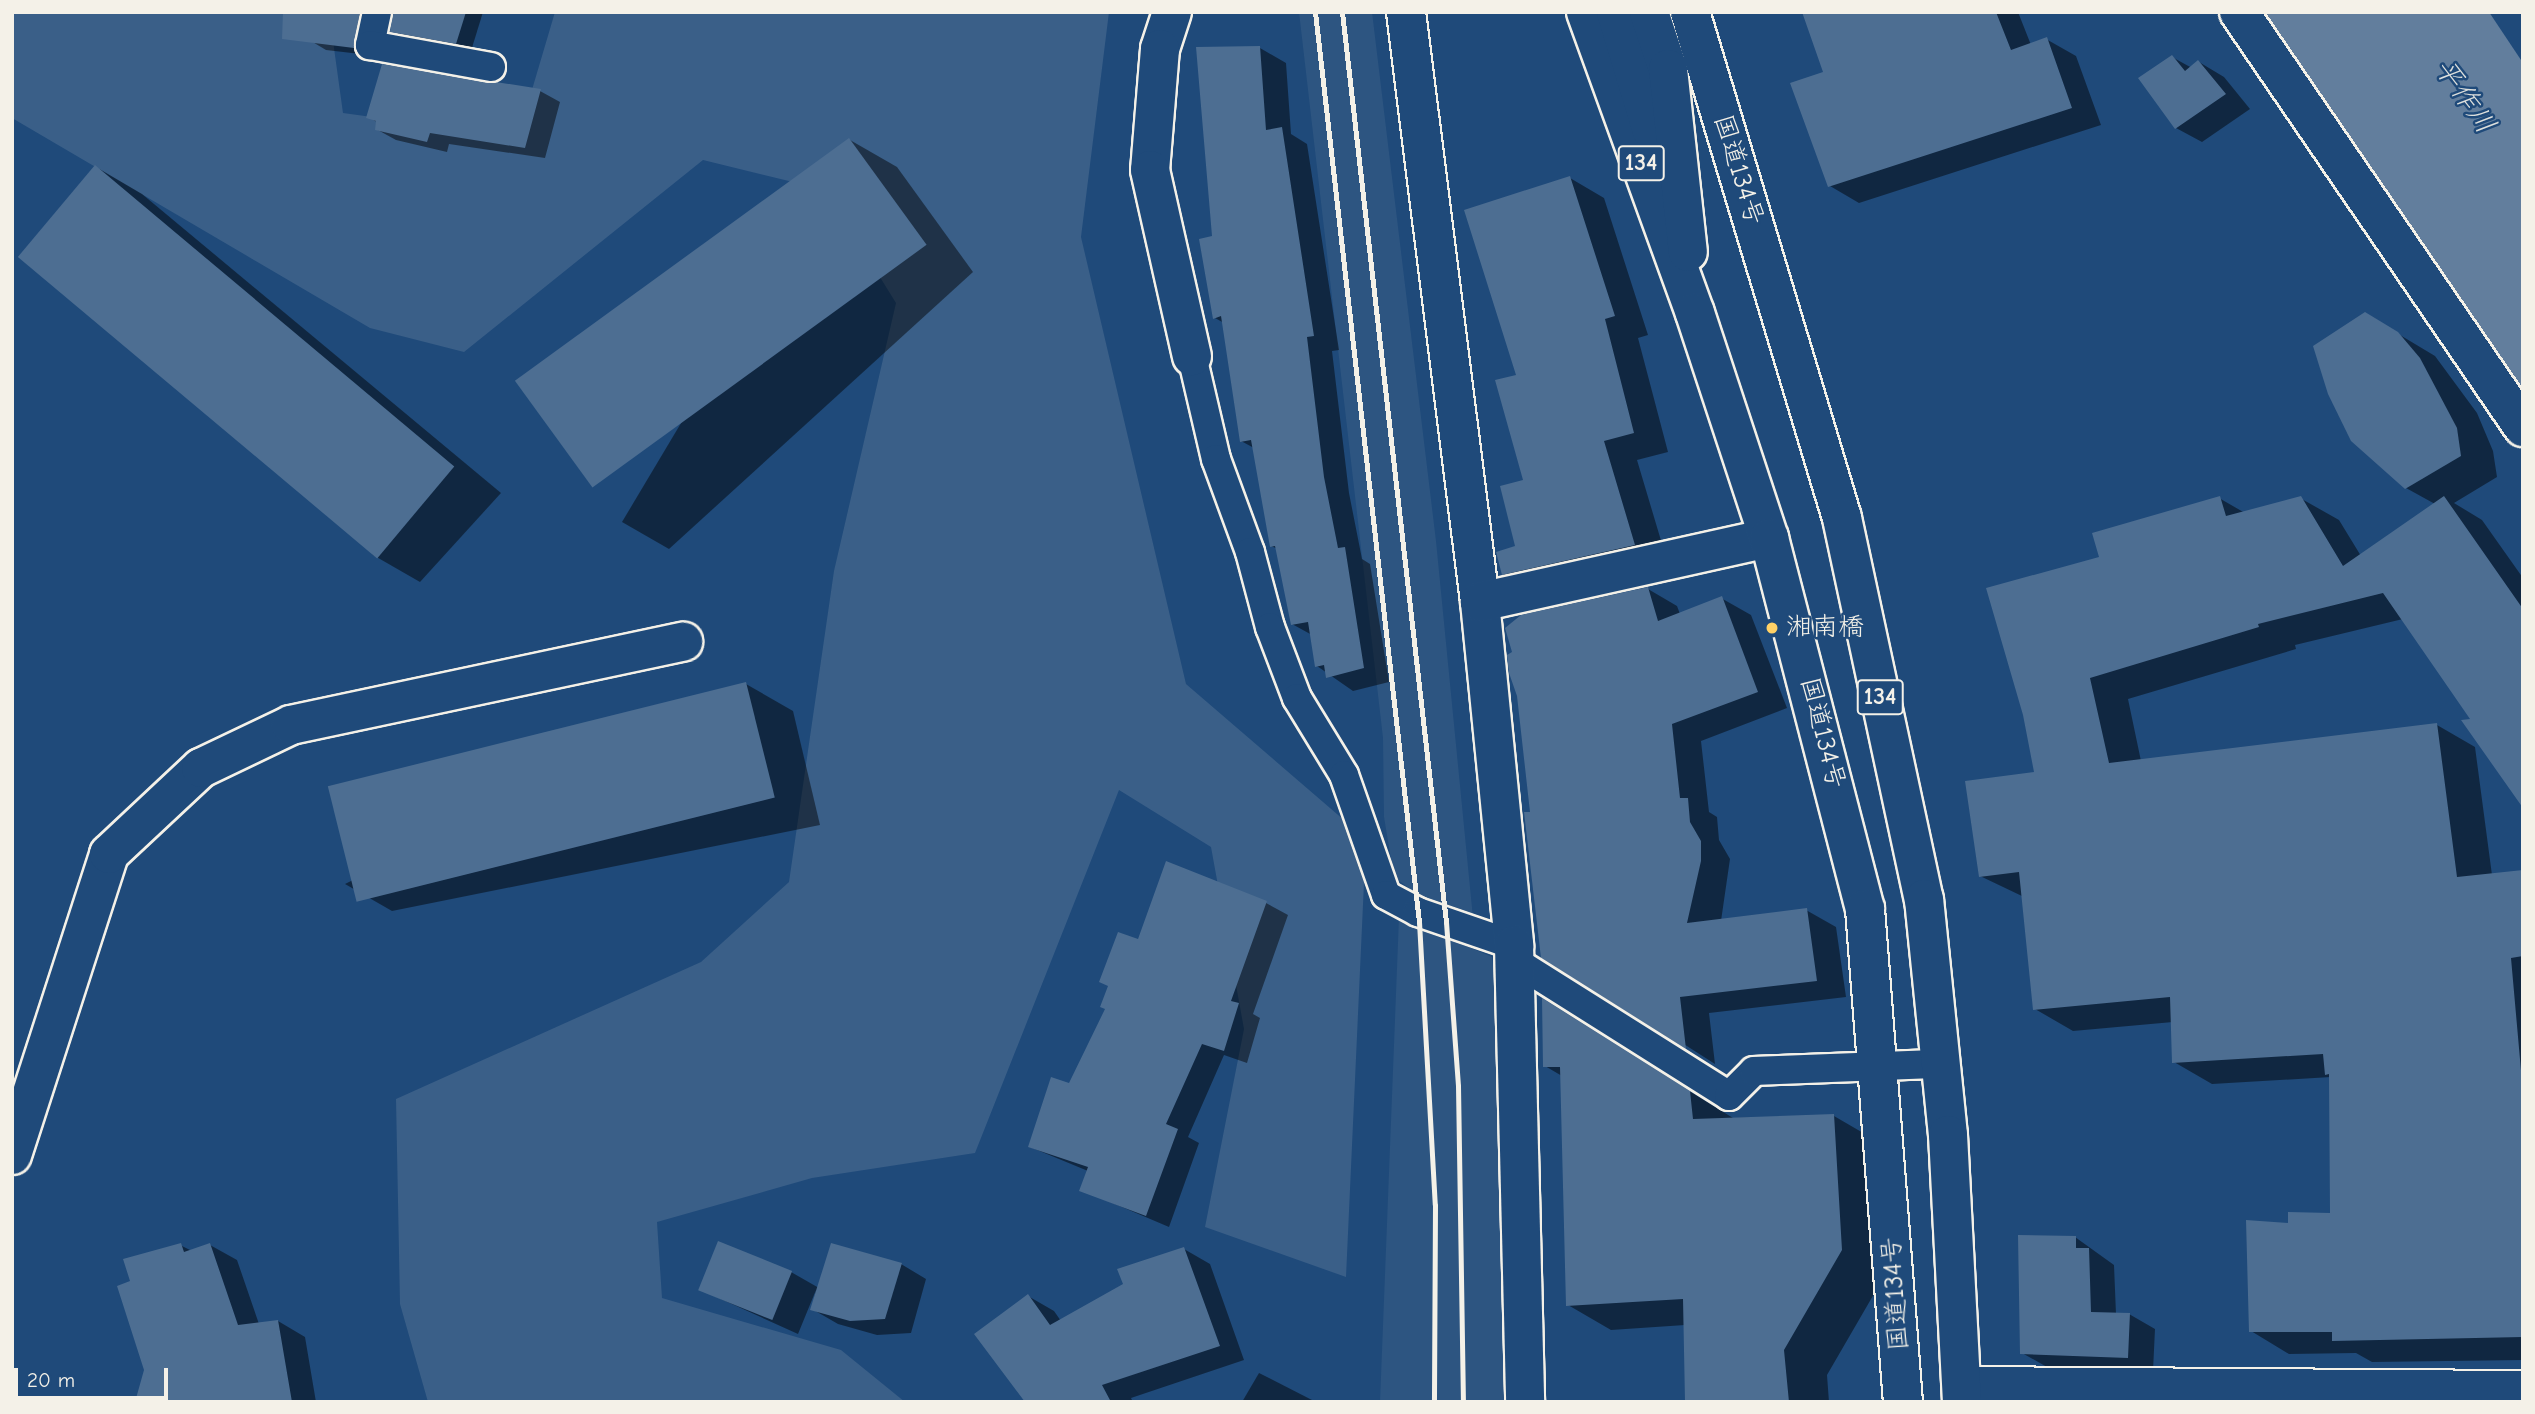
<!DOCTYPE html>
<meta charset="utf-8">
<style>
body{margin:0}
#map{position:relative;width:2535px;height:1414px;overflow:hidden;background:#1f4a7a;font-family:"Comic Neue","Klee One",sans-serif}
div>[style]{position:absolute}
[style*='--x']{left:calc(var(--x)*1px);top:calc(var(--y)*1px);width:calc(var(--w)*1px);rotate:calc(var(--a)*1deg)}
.built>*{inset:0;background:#2d5581}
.green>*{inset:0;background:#3a5f88}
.water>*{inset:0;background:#627e9d}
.shadow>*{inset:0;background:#0007}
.building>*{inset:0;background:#4d6e92;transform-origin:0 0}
.roads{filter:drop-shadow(2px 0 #f4f1e8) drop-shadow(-2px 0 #f4f1e8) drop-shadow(0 2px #f4f1e8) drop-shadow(0 -2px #f4f1e8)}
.service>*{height:28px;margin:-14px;padding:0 14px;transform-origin:14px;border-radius:14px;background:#1f4a7a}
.minor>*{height:38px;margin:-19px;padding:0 19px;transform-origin:19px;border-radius:19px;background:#1f4a7a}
.trunk>*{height:38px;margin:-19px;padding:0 19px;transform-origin:19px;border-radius:19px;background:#1f4a7a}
.rail>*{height:5px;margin:-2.5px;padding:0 2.5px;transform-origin:2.5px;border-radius:2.5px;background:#f4f1e8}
.dots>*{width:19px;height:19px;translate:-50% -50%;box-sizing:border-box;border:4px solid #1f4a7a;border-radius:50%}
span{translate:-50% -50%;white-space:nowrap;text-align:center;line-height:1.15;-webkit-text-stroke:5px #1f4a7a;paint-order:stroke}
.shield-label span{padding:2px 5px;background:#1f4a7a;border:2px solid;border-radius:5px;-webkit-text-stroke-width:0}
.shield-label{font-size:24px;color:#f4f1e8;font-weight:700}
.street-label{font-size:26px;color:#f4f1e8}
.poi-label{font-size:26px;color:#f4f1e8}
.left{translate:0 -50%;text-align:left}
.water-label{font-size:28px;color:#dee0dd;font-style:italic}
.frame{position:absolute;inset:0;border:14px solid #f4f1e8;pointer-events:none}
.scale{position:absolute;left:14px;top:1368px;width:154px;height:32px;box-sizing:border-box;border:4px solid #f4f1e8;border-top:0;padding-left:9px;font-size:21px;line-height:24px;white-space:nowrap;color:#f4f1e8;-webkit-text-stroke:5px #1f4a7a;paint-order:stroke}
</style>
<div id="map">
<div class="built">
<div style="clip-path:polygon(1299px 12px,1372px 12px,1436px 541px,1473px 918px,1417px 894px,1394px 877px,1384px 817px,1383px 738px)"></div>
<div style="clip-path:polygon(1399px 917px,1492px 957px,1510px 1126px,1513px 1402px,1380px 1402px)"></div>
</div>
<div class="green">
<div style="clip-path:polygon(12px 12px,329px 12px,343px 113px,518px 137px,555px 12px,1109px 12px,1081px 237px,1186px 684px,1366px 839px,1346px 1277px,1205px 1227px,1244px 1029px,1211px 847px,1119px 790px,975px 1153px,812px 1178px,657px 1222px,662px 1298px,841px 1350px,905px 1402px,428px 1402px,400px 1304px,396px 1099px,701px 962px,789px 882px,834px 571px,896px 303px,826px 190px,703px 160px,464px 352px,370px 328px,12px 118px)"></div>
</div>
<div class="water">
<div style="clip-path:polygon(2264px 12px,2489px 12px,2523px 63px,2523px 392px)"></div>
</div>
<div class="shadow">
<div style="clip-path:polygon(314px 12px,378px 12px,369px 55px,326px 50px,311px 41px)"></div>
<div style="clip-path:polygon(394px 12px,483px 12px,471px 51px,406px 39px,392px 31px)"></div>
<div style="clip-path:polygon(1803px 12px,2018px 12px,2031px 45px,2046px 39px,2076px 56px,2101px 125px,1859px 203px,1830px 186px,1825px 73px)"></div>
<div style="clip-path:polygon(1260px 48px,1286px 63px,1291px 134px,1307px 144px,1339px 350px,1332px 351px,1349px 493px,1362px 559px,1370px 564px,1389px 682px,1353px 691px,1317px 666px,1312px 635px,1292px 624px,1278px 549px,1271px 546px,1254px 448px,1241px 441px,1224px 323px,1215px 318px,1214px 237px)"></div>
<div style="clip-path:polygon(2172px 57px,2192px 68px,2199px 62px,2224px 77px,2250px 109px,2202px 142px,2176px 128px)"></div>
<div style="clip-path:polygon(540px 91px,560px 102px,545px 158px,449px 144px,447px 152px,396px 140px,376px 129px,377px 122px,368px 117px)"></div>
<div style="clip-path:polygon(850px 140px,897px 167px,973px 272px,669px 549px,622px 522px)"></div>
<div style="clip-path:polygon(96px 167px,142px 194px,501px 493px,420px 582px,373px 555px)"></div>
<div style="clip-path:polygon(1570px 178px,1604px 198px,1648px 335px,1638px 338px,1668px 452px,1637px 460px,1668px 564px,1537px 593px,1503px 574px,1517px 547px,1525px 481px,1519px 376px)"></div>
<div style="clip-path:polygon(2365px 314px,2435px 356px,2477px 413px,2493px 451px,2497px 477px,2454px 503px,2482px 520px,2523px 578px,2523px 805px,2473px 720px,2403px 619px,2295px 645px,2296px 649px,2128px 699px,2141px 761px,2437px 725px,2475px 747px,2492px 875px,2523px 872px,2523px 1360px,2372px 1362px,2356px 1353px,2289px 1354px,2251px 1331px,2289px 1225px,2332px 1215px,2331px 1077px,2212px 1084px,2174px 1062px,2173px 1022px,2073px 1031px,2035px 1009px,2024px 897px,1980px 876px,2036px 774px,2101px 559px,2219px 498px,2245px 513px,2300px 498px,2339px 520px,2361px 556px,2435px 504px,2406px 488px)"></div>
<div style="clip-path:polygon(1648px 589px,1677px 606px,1680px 614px,1721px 598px,1751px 615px,1787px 708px,1701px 741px,1709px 812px,1717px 817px,1719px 840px,1730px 859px,1721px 921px,1806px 910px,1836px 927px,1846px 997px,1709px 1013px,1715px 1064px,1543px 954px,1532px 813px)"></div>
<div style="clip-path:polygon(746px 684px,793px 711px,820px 825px,392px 911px,345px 884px)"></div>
<div style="clip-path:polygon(1266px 903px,1288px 915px,1253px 1014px,1260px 1018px,1247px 1063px,1224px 1055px,1188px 1137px,1199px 1143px,1169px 1227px,1082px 1190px,1088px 1171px,1030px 1147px,1070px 1085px,1139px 942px)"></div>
<div style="clip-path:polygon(1544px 1001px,1733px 1118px,1834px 1116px,1877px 1141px,1885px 1275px,1827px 1375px,1829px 1402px,1686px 1402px,1685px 1325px,1611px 1330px,1568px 1305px,1562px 1076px,1545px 1066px)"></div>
<div style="clip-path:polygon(2075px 1237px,2114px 1265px,2116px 1314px,2129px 1314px,2155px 1329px,2153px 1371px,2047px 1367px,2022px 1353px)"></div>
<div style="clip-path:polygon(180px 1245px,192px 1251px,210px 1245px,237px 1260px,259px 1324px,278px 1321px,305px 1337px,316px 1402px,137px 1402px,146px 1370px,133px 1282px)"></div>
<div style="clip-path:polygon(1184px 1249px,1210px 1264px,1244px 1360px,1131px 1398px,1133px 1402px,1026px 1402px,1028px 1296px,1054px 1311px,1061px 1321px)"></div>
<div style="clip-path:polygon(901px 1264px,926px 1279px,911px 1333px,877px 1335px,838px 1324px,812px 1309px,816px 1290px,798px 1334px,701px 1290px,791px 1272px,819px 1288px)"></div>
<div style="clip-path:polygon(1259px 1373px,1312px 1400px,1315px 1402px,1242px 1402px)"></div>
</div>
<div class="building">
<div style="clip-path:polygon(283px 12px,360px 12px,354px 48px,282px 39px)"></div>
<div style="clip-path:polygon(393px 12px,466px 12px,456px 44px,390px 32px)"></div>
<div style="clip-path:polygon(1802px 12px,1996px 12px,2011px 50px,2047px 37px,2072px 108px,1828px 187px,1790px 83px,1823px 72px)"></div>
<div style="clip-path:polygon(1260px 46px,1266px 130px,1282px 127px,1314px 336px,1307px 337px,1324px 477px,1338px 548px,1345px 547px,1364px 668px,1326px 678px,1324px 665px,1315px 667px,1308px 622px,1291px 625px,1275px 546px,1270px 547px,1251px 440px,1240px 442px,1221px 316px,1213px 319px,1199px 239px,1212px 236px,1196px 47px)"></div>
<div style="clip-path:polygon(2172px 55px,2185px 71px,2198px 60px,2226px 94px,2175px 129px,2138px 78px)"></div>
<div style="clip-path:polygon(382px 64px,541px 89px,525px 148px,430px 133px,427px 142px,375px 130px,376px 121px,366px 118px)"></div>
<div style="left:849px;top:138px;width:132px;height:413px;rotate:54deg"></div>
<div style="left:95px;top:165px;width:469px;height:120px;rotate:40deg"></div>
<div style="clip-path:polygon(1570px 176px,1615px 316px,1605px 319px,1634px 433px,1604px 441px,1635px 545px,1502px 575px,1496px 552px,1515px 546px,1500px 486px,1523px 480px,1495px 380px,1516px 375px,1464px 210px)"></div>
<div style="clip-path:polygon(2365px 312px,2398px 332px,2420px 358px,2457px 428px,2461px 456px,2405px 489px,2351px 441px,2328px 394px,2313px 346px)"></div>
<div style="clip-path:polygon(2220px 496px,2226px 516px,2301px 496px,2343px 566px,2444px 496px,2523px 609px,2523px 808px,2461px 720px,2470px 719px,2383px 593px,2258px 624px,2259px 627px,2090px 678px,2109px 763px,2437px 723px,2457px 877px,2523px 870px,2523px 956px,2511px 958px,2523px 1093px,2523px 1337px,2332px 1341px,2332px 1332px,2249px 1332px,2246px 1220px,2288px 1223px,2288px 1212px,2330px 1213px,2329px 1074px,2325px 1075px,2323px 1054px,2172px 1063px,2170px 997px,2033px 1010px,2019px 872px,1979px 877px,1965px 781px,2034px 772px,2023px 715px,1986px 588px,2099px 557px,2092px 533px)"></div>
<div style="clip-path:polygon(1648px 587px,1658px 621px,1722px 596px,1758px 692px,1672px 724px,1680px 798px,1688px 798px,1690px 822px,1701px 841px,1701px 861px,1687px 923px,1807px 908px,1817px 981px,1680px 997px,1686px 1049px,1541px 958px,1524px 812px,1530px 812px,1517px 696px,1509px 673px,1507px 655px,1512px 652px,1505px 628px,1521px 615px)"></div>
<div style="left:746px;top:682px;width:119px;height:431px;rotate:76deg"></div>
<div style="clip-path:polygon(1166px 861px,1267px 901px,1231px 1001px,1239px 1003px,1224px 1051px,1202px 1044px,1166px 1124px,1178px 1129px,1146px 1216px,1079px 1191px,1088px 1167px,1028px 1147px,1051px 1077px,1069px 1083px,1105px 1009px,1100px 1007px,1108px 986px,1099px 982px,1118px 932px,1138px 939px)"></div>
<div style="clip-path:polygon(1542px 998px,1690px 1091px,1693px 1119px,1834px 1114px,1842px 1250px,1784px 1350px,1789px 1402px,1685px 1402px,1683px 1299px,1566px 1306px,1560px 1067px,1543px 1067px)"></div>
<div style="clip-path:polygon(2018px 1235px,2076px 1236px,2076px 1248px,2089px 1248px,2091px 1312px,2130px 1313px,2128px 1358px,2020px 1354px)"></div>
<div style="left:718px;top:1241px;width:80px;height:53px;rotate:22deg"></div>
<div style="clip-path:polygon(181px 1243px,184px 1252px,210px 1243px,238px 1325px,278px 1320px,292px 1402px,135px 1402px,144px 1370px,117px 1286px,130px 1281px,123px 1259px)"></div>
<div style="clip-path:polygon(831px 1243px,902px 1263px,885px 1319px,850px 1321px,810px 1310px)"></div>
<div style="clip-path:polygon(1184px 1247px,1220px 1346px,1102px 1385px,1111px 1402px,1025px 1402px,974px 1334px,1028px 1294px,1050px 1325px,1123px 1284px,1117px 1269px)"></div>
</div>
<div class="roads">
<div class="service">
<div style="--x:377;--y:12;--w:34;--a:102"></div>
<div style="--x:370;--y:45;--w:123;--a:10.3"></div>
<div style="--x:1192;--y:356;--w:106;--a:76.9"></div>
<div style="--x:1216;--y:459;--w:99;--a:69.9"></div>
<div style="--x:1250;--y:552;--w:78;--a:75.1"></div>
<div style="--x:1270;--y:627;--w:76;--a:69.2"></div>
<div style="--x:1297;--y:698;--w:90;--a:58.6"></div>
<div style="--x:1344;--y:775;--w:127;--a:70.7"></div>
<div style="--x:1386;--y:895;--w:36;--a:28"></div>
<div style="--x:1418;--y:912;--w:102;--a:19"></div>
<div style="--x:1515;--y:961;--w:253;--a:32.2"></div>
<div style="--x:1729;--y:1096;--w:35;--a:-45"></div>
<div style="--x:1754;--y:1071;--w:186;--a:-2.2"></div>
</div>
<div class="minor">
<div style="--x:1172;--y:12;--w:39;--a:108"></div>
<div style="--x:1160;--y:49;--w:121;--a:94.7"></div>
<div style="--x:1150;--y:170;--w:191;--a:77.3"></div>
<div style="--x:1406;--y:12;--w:595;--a:82.85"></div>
<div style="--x:1480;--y:602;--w:345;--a:84.3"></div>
<div style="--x:1514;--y:945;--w:457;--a:88.6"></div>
<div style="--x:2239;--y:12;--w:503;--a:55.61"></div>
<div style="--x:1480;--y:602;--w:296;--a:-12.5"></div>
<div style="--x:12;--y:1155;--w:316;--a:-72.1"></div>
<div style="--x:109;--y:854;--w:126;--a:-43.1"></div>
<div style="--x:201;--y:768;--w:100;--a:-25.5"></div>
<div style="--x:291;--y:725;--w:401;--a:-12"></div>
<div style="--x:1963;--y:1386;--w:560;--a:0.41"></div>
</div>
<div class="trunk">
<div style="--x:1586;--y:12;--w:320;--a:70.1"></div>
<div style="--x:1695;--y:313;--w:237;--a:71.8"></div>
<div style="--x:1769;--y:538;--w:383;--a:75.5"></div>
<div style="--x:1865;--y:909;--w:494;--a:85.6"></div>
<div style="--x:1616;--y:12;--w:124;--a:73.2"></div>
<div style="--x:1649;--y:12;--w:60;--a:71.6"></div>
<div style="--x:1668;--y:69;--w:184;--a:83.8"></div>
<div style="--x:1690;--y:12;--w:528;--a:73.28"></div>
<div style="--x:1842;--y:518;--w:390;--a:77.9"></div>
<div style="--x:1924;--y:899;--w:237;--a:84.2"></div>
<div style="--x:1948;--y:1135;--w:267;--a:87"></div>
</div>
</div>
<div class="rail">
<div style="--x:1315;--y:12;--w:916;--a:83.48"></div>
<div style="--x:1419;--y:922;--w:283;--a:86.8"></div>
<div style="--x:1435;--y:1205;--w:197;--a:90.3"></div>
<div style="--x:1342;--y:12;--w:916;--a:83.48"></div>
<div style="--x:1446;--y:922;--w:164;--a:85.8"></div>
<div style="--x:1458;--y:1086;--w:316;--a:89.1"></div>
</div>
<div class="dots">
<div style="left:1772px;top:628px;background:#ffd166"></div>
</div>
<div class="shield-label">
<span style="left:1641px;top:163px">134</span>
<span style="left:1880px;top:697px">134</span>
</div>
<div class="street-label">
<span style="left:1738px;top:170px;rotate:73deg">国道134号</span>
<span style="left:1822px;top:733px;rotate:76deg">国道134号</span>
<span style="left:1896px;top:1294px;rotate:-94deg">国道134号</span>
</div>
<div class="poi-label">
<span class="left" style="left:1786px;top:628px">湘南橋</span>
</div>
<div class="water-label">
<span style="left:2465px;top:96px;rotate:55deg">平作川</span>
</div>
<div class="frame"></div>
<div class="scale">20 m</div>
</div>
